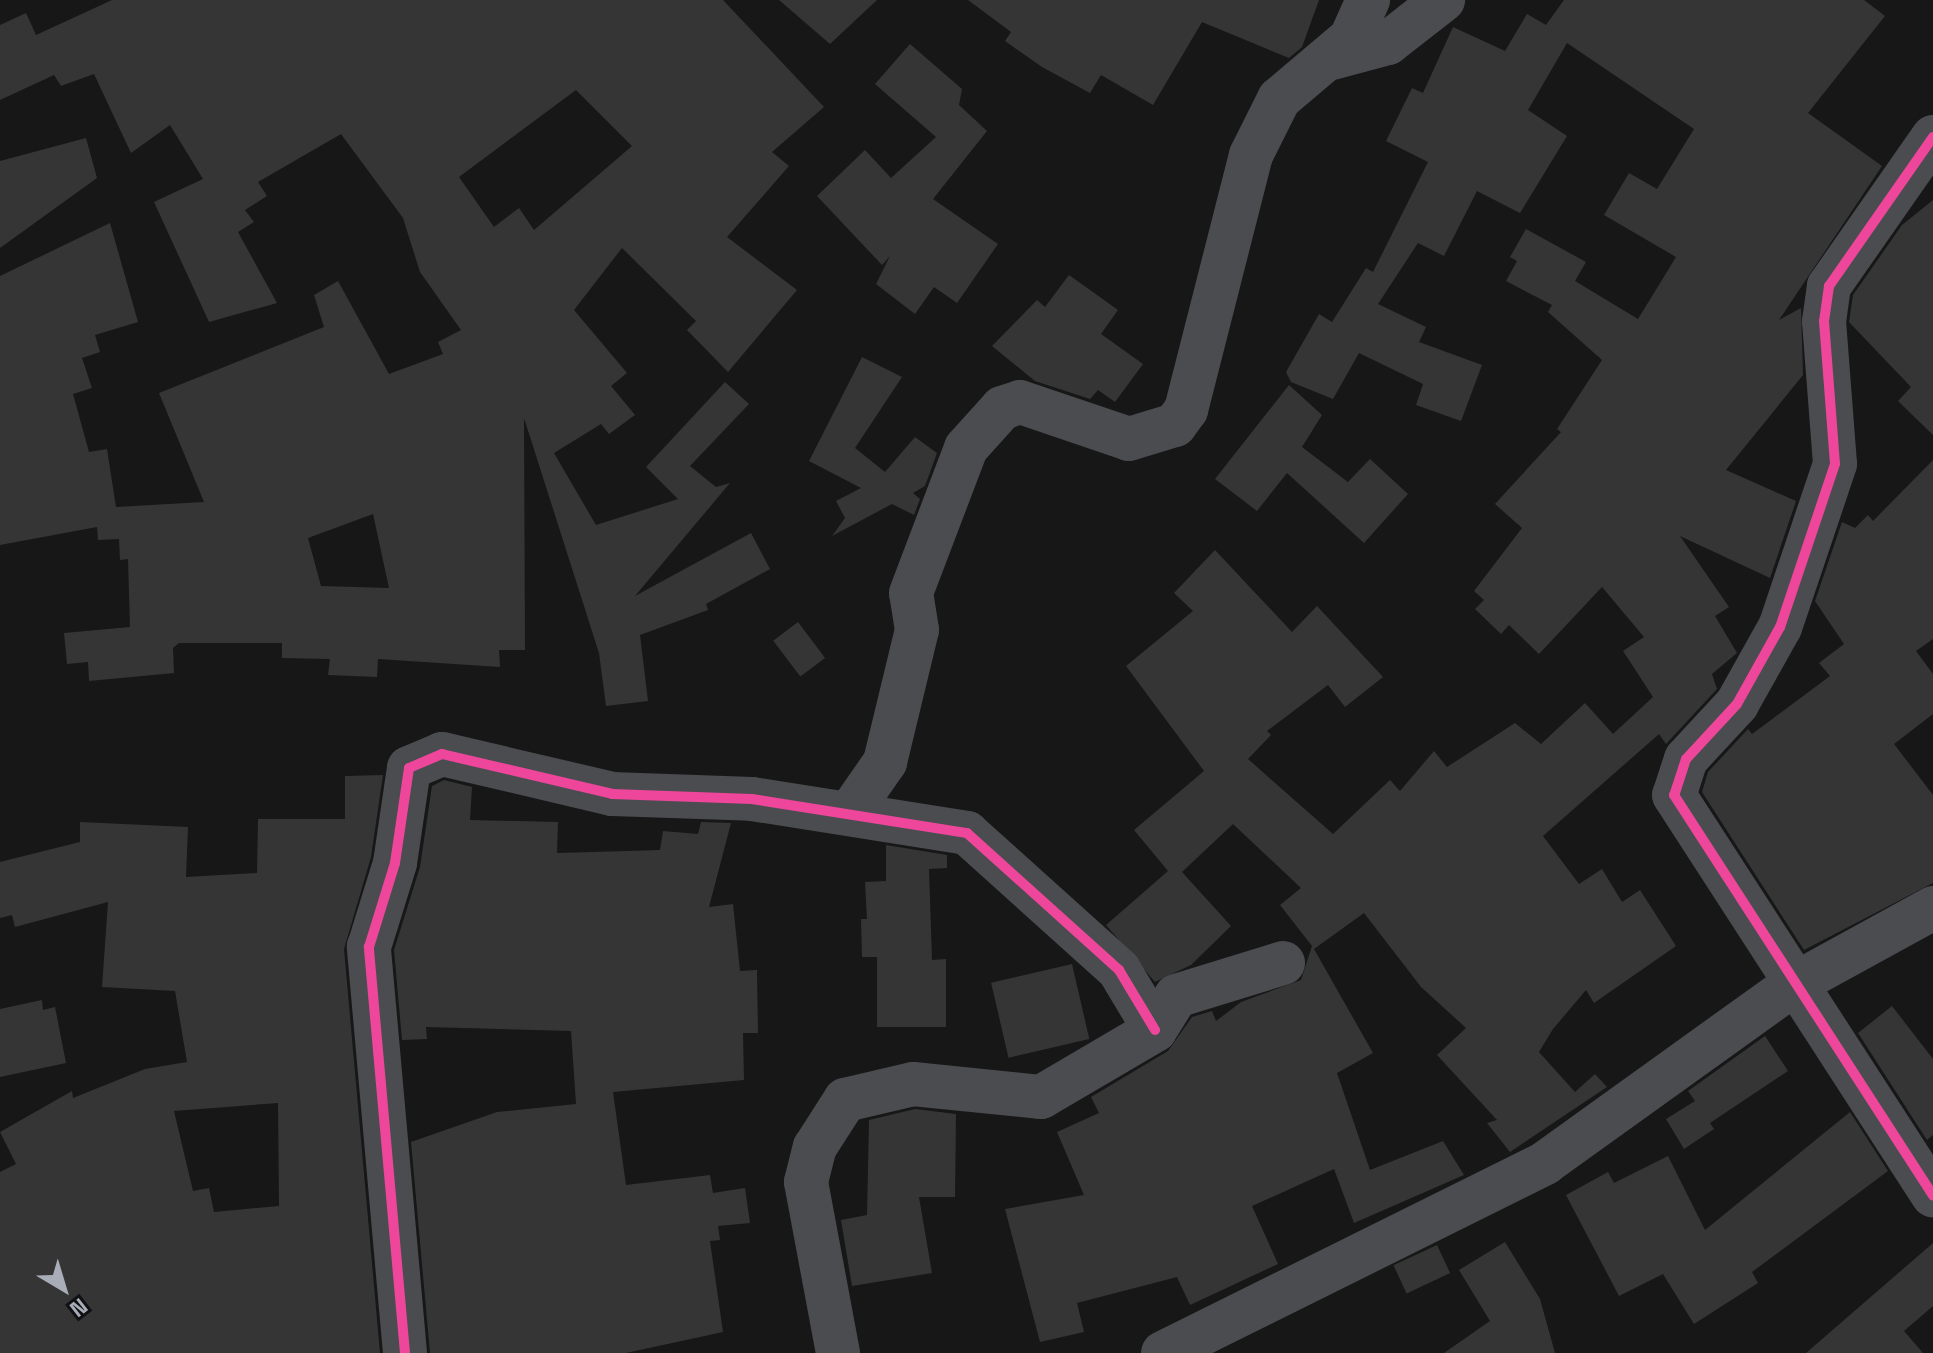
<!DOCTYPE html>
<style>
body{margin:0}
#map{position:relative;width:1933px;height:1353px;overflow:hidden;background:#171717;font-family:"Space Grotesk",sans-serif}
div>[style]{position:absolute}
[style*='--x']{left:calc(var(--x)*1px);top:calc(var(--y)*1px);width:calc(var(--w)*1px);rotate:calc(var(--a)*1deg)}
.building>*{inset:0;background:#353536;transform-origin:0 0}
.street>*{height:44px;margin:-22px;padding:0 22px;transform-origin:22px;border-radius:22px;background:#4b4c50}
.cycleway>*{height:10px;margin:-5px;padding:0 5px;transform-origin:5px;border-radius:5px;background:#ed469a}
span{translate:-50% -50%;white-space:nowrap;text-align:center;line-height:1.15;-webkit-text-stroke:6px #111113;paint-order:stroke}
.north{position:absolute;left:24px;top:1249px;width:80px;height:80px;-webkit-text-stroke:6px #111113;paint-order:stroke;rotate:142deg;font-size:22px;font-weight:700;line-height:32px;text-align:center;color:#a8adb8}
.north::after{content:'';display:block;margin:auto;width:28px;height:36px;background:#a8adb8;clip-path:polygon(50% 0,100% 100%,50% 72%,0 100%)}
</style>
<div id="map">
<div class="building">
<div style="clip-path:polygon(evenodd,112px 0,723px 0,824px 107px,772px 152px,789px 166px,727px 237px,797px 290px,728px 372px,687px 330px,696px 321px,622px 248px,574px 310px,627px 373px,611px 386px,635px 415px,609px 434px,601px 424px,554px 453px,596px 525px,678px 499px,646px 467px,725px 382px,749px 404px,690px 466px,716px 487px,730px 483px,635px 596px,751px 533px,770px 569px,706px 604px,708px 610px,640px 635px,648px 701px,606px 706px,599px 653px,524px 418px,525px 650px,499px 650px,500px 667px,378px 659px,377px 677px,328px 675px,330px 659px,282px 658px,282px 643px,179px 643px,173px 648px,174px 673px,89px 681px,88px 662px,67px 664px,64px 633px,130px 627px,128px 559px,120px 560px,119px 539px,98px 540px,97px 527px,0 545px,0 276px,110px 223px,138px 322px,95px 335px,100px 352px,82px 358px,92px 388px,73px 394px,89px 452px,107px 449px,116px 507px,204px 502px,159px 393px,324px 327px,314px 295px,338px 281px,389px 374px,443px 354px,438px 342px,461px 330px,420px 272px,403px 218px,341px 134px,258px 182px,267px 196px,245px 210px,254px 222px,238px 232px,277px 303px,209px 322px,154px 202px,203px 179px,170px 125px,131px 153px,94px 74px,61px 86px,54px 75px,0 100px,0 25px,26px 13px,36px 35px,112px 0,576px 90px,632px 146px,534px 230px,519px 208px,494px 227px,459px 177px,576px 90px,112px 0,373px 514px,389px 588px,321px 586px,308px 538px,373px 514px)"></div>
<div style="clip-path:polygon(779px 0,877px 0,830px 44px)"></div>
<div style="clip-path:polygon(968px 0,1319px 0,1302px 47px,1289px 58px,1202px 22px,1153px 105px,1101px 75px,1090px 93px,1042px 67px,1005px 41px,1011px 32px)"></div>
<div style="clip-path:polygon(1564px 0,1864px 0,1885px 16px,1808px 113px,1882px 166px,1779px 320px,1801px 308px,1803px 375px,1726px 470px,1796px 501px,1770px 578px,1680px 536px,1729px 607px,1715px 616px,1737px 653px,1712px 674px,1717px 689px,1666px 744px,1659px 734px,1543px 836px,1579px 884px,1602px 869px,1622px 902px,1640px 890px,1676px 946px,1594px 1003px,1586px 990px,1553px 1029px,1539px 1052px,1575px 1092px,1595px 1074px,1607px 1087px,1510px 1152px,1487px 1123px,1497px 1120px,1437px 1055px,1466px 1028px,1421px 987px,1364px 913px,1314px 949px,1373px 1053px,1337px 1073px,1370px 1170px,1443px 1141px,1464px 1175px,1354px 1223px,1334px 1169px,1252px 1206px,1278px 1264px,1190px 1305px,1177px 1277px,1077px 1303px,1084px 1332px,1040px 1342px,1005px 1209px,1084px 1195px,1057px 1132px,1099px 1113px,1091px 1097px,1168px 1051px,1192px 1017px,1212px 1011px,1216px 1021px,1241px 1002px,1301px 980px,1312px 946px,1280px 905px,1301px 888px,1233px 824px,1182px 872px,1231px 926px,1191px 965px,1155px 982px,1106px 925px,1168px 871px,1134px 830px,1204px 771px,1126px 666px,1193px 611px,1174px 593px,1215px 550px,1292px 632px,1317px 606px,1383px 677px,1345px 707px,1328px 685px,1267px 731px,1271px 735px,1248px 759px,1333px 834px,1390px 780px,1400px 791px,1434px 751px,1447px 767px,1515px 723px,1541px 744px,1585px 703px,1613px 734px,1653px 697px,1623px 651px,1644px 637px,1602px 587px,1539px 654px,1509px 625px,1501px 634px,1475px 609px,1484px 600px,1474px 591px,1522px 528px,1495px 504px,1561px 432px,1557px 429px,1602px 360px,1548px 312px,1552px 305px,1506px 281px,1517px 261px,1510px 257px,1526px 229px,1586px 262px,1575px 281px,1638px 319px,1676px 257px,1604px 215px,1629px 173px,1657px 189px,1694px 129px,1567px 43px,1528px 110px,1567px 136px,1520px 213px,1477px 191px,1444px 256px,1418px 243px,1378px 304px,1426px 327px,1419px 342px,1482px 365px,1461px 421px,1416px 405px,1423px 384px,1359px 353px,1333px 399px,1291px 382px,1286px 372px,1319px 314px,1332px 322px,1366px 268px,1373px 272px,1428px 162px,1386px 141px,1412px 88px,1423px 93px,1453px 27px,1505px 51px,1527px 14px,1546px 25px)"></div>
<div style="clip-path:polygon(910px 44px,962px 89px,959px 105px,987px 131px,933px 199px,998px 244px,957px 303px,934px 287px,915px 314px,876px 284px,890px 256px,882px 265px,817px 196px,865px 150px,891px 178px,936px 137px,875px 84px)"></div>
<div style="clip-path:polygon(86px 138px,97px 178px,0 248px,0 161px)"></div>
<div style="clip-path:polygon(1933px 200px,1933px 435px,1898px 401px,1911px 387px,1849px 322px,1853px 295px,1902px 225px)"></div>
<div style="clip-path:polygon(1069px 275px,1118px 310px,1101px 334px,1143px 364px,1115px 402px,1098px 390px,1090px 399px,1035px 381px,992px 346px,1037px 300px,1045px 307px)"></div>
<div style="clip-path:polygon(862px 357px,902px 377px,855px 448px,885px 472px,915px 437px,937px 453px,925px 486px,913px 493px,920px 499px,914px 515px,892px 504px,832px 536px,845px 518px,836px 501px,861px 488px,809px 461px)"></div>
<div style="clip-path:polygon(1289px 385px,1322px 415px,1302px 447px,1348px 482px,1370px 459px,1408px 494px,1364px 543px,1287px 473px,1257px 511px,1215px 479px)"></div>
<div style="clip-path:polygon(1933px 460px,1933px 639px,1916px 651px,1933px 674px,1933px 714px,1894px 744px,1933px 795px,1933px 883px,1804px 950px,1702px 792px,1708px 772px,1748px 729px,1752px 734px,1830px 676px,1819px 663px,1844px 644px,1815px 601px,1842px 522px,1855px 528px,1868px 515px,1873px 521px)"></div>
<div style="left:798px;top:622px;width:45px;height:31px;rotate:53deg"></div>
<div style="clip-path:polygon(evenodd,383px 775px,371px 857px,344px 949px,380px 1353px,0 1353px,0 1172px,16px 1164px,0 1132px,72px 1091px,73px 1098px,145px 1069px,187px 1062px,175px 991px,102px 987px,108px 902px,15px 927px,12px 915px,0 918px,0 862px,80px 842px,80px 822px,188px 827px,186px 877px,257px 873px,258px 819px,345px 819px,345px 776px,383px 775px,278px 1103px,279px 1206px,214px 1212px,209px 1188px,193px 1191px,174px 1111px,278px 1103px)"></div>
<div style="clip-path:polygon(444px 780px,472px 787px,470px 820px,558px 822px,557px 853px,660px 850px,663px 831px,698px 834px,701px 822px,731px 823px,709px 907px,733px 904px,740px 971px,757px 970px,758px 1033px,743px 1033px,744px 1080px,613px 1092px,626px 1185px,710px 1175px,713px 1193px,745px 1188px,750px 1223px,718px 1226px,720px 1240px,710px 1241px,723px 1332px,626px 1353px,430px 1353px,411px 1142px,497px 1112px,576px 1104px,571px 1031px,426px 1027px,427px 1039px,402px 1040px,394px 950px,420px 867px,432px 786px)"></div>
<div style="clip-path:polygon(886px 845px,947px 855px,947px 868px,929px 869px,932px 960px,946px 959px,946px 1027px,877px 1027px,877px 957px,862px 957px,861px 919px,867px 919px,865px 882px,886px 881px)"></div>
<div style="left:1072px;top:964px;width:77px;height:83px;rotate:77deg"></div>
<div style="clip-path:polygon(42px 1000px,43px 1010px,55px 1007px,66px 1063px,0 1077px,0 1009px)"></div>
<div style="clip-path:polygon(1892px 1006px,1933px 1059px,1933px 1135px,1927px 1140px,1858px 1033px)"></div>
<div style="clip-path:polygon(1765px 1036px,1788px 1071px,1710px 1123px,1714px 1129px,1684px 1149px,1666px 1119px,1695px 1101px,1688px 1091px)"></div>
<div style="clip-path:polygon(915px 1109px,956px 1114px,955px 1197px,919px 1197px,932px 1273px,852px 1286px,841px 1220px,867px 1215px,869px 1120px)"></div>
<div style="clip-path:polygon(1850px 1112px,1888px 1171px,1752px 1272px,1758px 1283px,1694px 1324px,1663px 1274px,1619px 1296px,1566px 1195px,1608px 1172px,1614px 1183px,1668px 1156px,1705px 1230px)"></div>
<div style="clip-path:polygon(1505px 1242px,1540px 1299px,1555px 1353px,1444px 1353px,1490px 1321px,1459px 1270px)"></div>
<div style="clip-path:polygon(1933px 1243px,1933px 1306px,1904px 1331px,1923px 1353px,1806px 1353px)"></div>
<div style="left:1437px;top:1245px;width:31px;height:48px;rotate:65deg"></div>
</div>
<div class="street">
<div style="--x:1332;--y:58;--w:58;--a:-15"></div>
<div style="--x:1388;--y:43;--w:70;--a:-38"></div>
<div style="--x:1933;--y:137;--w:182;--a:124.9"></div>
<div style="--x:1829;--y:286;--w:35;--a:98"></div>
<div style="--x:1824;--y:321;--w:143;--a:85.6"></div>
<div style="--x:1835;--y:464;--w:172;--a:108.6"></div>
<div style="--x:1780;--y:627;--w:88;--a:119.2"></div>
<div style="--x:1737;--y:704;--w:75;--a:132.8"></div>
<div style="--x:1686;--y:759;--w:38;--a:108"></div>
<div style="--x:1674;--y:795;--w:477;--a:57.1"></div>
<div style="--x:851;--y:811;--w:60;--a:-55.2"></div>
<div style="--x:885;--y:762;--w:136;--a:-76.4"></div>
<div style="--x:917;--y:630;--w:37;--a:-99"></div>
<div style="--x:911;--y:593;--w:155;--a:-69.2"></div>
<div style="--x:966;--y:448;--w:54;--a:-48"></div>
<div style="--x:1002;--y:408;--w:19;--a:-18"></div>
<div style="--x:1020;--y:402;--w:115;--a:18.7"></div>
<div style="--x:1129;--y:439;--w:48;--a:-16.9"></div>
<div style="--x:1175;--y:425;--w:19;--a:-54"></div>
<div style="--x:1186;--y:410;--w:263;--a:-75.7"></div>
<div style="--x:1251;--y:155;--w:63;--a:-63.4"></div>
<div style="--x:1279;--y:99;--w:94;--a:-40.3"></div>
<div style="--x:1351;--y:38;--w:42;--a:-65.9"></div>
<div style="--x:405;--y:1353;--w:408;--a:-95.1"></div>
<div style="--x:369;--y:947;--w:88;--a:-72.8"></div>
<div style="--x:395;--y:863;--w:96;--a:-81.6"></div>
<div style="--x:409;--y:768;--w:36;--a:-23"></div>
<div style="--x:442;--y:754;--w:175;--a:13.2"></div>
<div style="--x:612;--y:794;--w:140;--a:2"></div>
<div style="--x:752;--y:799;--w:218;--a:9"></div>
<div style="--x:967;--y:833;--w:205;--a:42"></div>
<div style="--x:1119;--y:970;--w:70;--a:59"></div>
<div style="--x:838;--y:1353;--w:174;--a:-100.6"></div>
<div style="--x:806;--y:1182;--w:36;--a:-76"></div>
<div style="--x:815;--y:1147;--w:56;--a:-57.4"></div>
<div style="--x:845;--y:1100;--w:70;--a:-13.2"></div>
<div style="--x:913;--y:1084;--w:129;--a:5.8"></div>
<div style="--x:1041;--y:1097;--w:132;--a:-30.4"></div>
<div style="--x:1155;--y:1030;--w:40;--a:-58"></div>
<div style="--x:1176;--y:996;--w:112;--a:-17.1"></div>
<div style="--x:1163;--y:1353;--w:427;--a:-26.4"></div>
<div style="--x:1545;--y:1163;--w:305;--a:-35.7"></div>
<div style="--x:1793;--y:985;--w:160;--a:-28.8"></div>
</div>
<div class="cycleway">
<div style="--x:1933;--y:137;--w:182;--a:124.9"></div>
<div style="--x:1829;--y:286;--w:35;--a:98"></div>
<div style="--x:1824;--y:321;--w:143;--a:85.6"></div>
<div style="--x:1835;--y:464;--w:172;--a:108.6"></div>
<div style="--x:1780;--y:627;--w:88;--a:119.2"></div>
<div style="--x:1737;--y:704;--w:75;--a:132.8"></div>
<div style="--x:1686;--y:759;--w:38;--a:108"></div>
<div style="--x:1674;--y:795;--w:477;--a:57.1"></div>
<div style="--x:405;--y:1353;--w:408;--a:-95.1"></div>
<div style="--x:369;--y:947;--w:88;--a:-72.8"></div>
<div style="--x:395;--y:863;--w:96;--a:-81.6"></div>
<div style="--x:409;--y:768;--w:36;--a:-23"></div>
<div style="--x:442;--y:754;--w:175;--a:13.2"></div>
<div style="--x:612;--y:794;--w:140;--a:2"></div>
<div style="--x:752;--y:799;--w:218;--a:9"></div>
<div style="--x:967;--y:833;--w:205;--a:42"></div>
<div style="--x:1119;--y:970;--w:70;--a:59"></div>
</div>
<div class="north">N</div>
</div>
